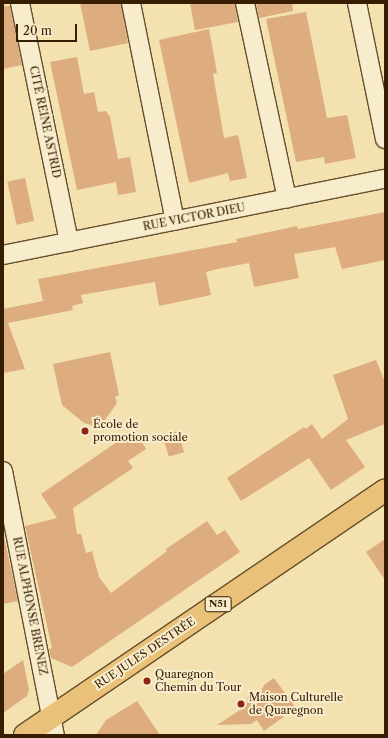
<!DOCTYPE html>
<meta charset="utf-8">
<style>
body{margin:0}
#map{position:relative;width:388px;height:738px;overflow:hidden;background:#f3e2b0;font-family:"Libre Caslon Text",serif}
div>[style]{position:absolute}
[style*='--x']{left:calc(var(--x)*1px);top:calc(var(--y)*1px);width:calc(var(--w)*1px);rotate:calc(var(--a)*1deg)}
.building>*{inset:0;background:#ddac7f;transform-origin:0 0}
.roads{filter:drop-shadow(1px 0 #664e2d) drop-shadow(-1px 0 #664e2d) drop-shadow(0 1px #664e2d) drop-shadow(0 -1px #664e2d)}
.street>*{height:18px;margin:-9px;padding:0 9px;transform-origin:9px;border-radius:9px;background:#f7eccc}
.primary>*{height:22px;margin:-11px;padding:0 11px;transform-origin:11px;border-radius:11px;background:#eac178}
.dots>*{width:11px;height:11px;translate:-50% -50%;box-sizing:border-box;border:2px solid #f7eccc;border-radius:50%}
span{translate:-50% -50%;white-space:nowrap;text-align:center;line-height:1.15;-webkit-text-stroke:4px #f7eccc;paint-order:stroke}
.shield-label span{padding:1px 3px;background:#f7eccc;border:1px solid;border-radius:3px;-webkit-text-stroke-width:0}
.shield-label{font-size:10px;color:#371d01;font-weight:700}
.street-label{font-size:11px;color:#371d01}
.poi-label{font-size:11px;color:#371d01}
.left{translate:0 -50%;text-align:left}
.frame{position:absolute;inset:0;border:4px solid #371d01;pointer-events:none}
.scale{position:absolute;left:16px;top:24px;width:61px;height:18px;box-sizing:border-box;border:2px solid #371d01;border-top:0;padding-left:5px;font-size:12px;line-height:14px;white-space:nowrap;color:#371d01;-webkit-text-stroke:3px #f7eccc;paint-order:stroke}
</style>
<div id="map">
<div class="building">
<div style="clip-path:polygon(80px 3px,121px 3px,128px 43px,90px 51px)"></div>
<div style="clip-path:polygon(190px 3px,235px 3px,238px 22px,195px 30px)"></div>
<div style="clip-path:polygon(256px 3px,292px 3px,293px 11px,259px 18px)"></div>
<div style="clip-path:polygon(3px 6px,10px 6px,22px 65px,3px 69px)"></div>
<div style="clip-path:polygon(306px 12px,327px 118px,347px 115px,356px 158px,325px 164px,324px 157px,296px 162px,266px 19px)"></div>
<div style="clip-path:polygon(209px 29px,217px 73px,213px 74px,224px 138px,238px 135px,247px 178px,230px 181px,228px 173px,189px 183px,159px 40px)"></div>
<div style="clip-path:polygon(77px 57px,84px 94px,94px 92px,98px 112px,106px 111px,110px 117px,118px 159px,130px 157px,136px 192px,118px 195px,116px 182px,77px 190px,50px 62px)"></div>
<div style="left:25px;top:178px;width:44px;height:18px;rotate:78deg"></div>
<div style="clip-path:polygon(385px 212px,385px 260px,342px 269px,335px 247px,294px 254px,299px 278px,254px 287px,249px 263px,217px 269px,206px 272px,211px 295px,159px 306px,155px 282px,81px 295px,83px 303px,72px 306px,73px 310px,8px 323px,25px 369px,3px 373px,3px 309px,43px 301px,38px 279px,237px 242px,236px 239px,297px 226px,298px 229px)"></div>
<div style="clip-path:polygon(110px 352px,119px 395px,115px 397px,117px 403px,100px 427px,84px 423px,62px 405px,53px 364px)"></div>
<div style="clip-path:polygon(376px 360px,385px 382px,385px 424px,346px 440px,365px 467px,331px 490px,309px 458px,241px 501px,227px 478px,304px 427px,306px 429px,312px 424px,322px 439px,348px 419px,333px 375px)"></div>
<div style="left:178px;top:431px;width:22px;height:16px;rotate:74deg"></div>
<div style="clip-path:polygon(130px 433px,136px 433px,146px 449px,128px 461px,133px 468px,73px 508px,77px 534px,81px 534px,86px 553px,92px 551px,99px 577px,111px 593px,167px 551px,166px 549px,207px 521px,217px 535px,225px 530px,240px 552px,72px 667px,51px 658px,49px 649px,52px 648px,25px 526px,57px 518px,41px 494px)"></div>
<div style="clip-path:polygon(3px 532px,18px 601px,3px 604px)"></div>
<div style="clip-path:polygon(385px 539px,385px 580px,366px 552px)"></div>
<div style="clip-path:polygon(23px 660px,29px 690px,27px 696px,3px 713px,3px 674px)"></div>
<div style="clip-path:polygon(274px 678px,296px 708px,264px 731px,257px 720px,251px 724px,217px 725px,246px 706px,248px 696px,260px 693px,264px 685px)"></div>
<div style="clip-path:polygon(137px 701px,160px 735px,96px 735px,106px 720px)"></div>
</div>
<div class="roads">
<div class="street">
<div style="--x:20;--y:3;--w:244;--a:78.4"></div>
<div style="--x:131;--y:3;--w:222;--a:78.6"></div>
<div style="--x:245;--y:3;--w:200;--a:77.9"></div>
<div style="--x:357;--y:3;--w:139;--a:78.4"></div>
<div style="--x:3;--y:255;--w:389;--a:-11.3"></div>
<div style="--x:3;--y:471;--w:269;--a:78.9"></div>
</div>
<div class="primary">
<div style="--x:25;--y:735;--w:435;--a:-34.2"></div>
</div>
</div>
<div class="dots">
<div style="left:85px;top:431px;background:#8f2418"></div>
<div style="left:147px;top:681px;background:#8f2418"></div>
<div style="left:241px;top:704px;background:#8f2418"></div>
</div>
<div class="shield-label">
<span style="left:218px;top:604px">N51</span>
</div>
<div class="street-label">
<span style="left:45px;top:122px;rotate:78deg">CITÉ REINE ASTRID</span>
<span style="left:194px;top:217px;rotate:-11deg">RUE VICTOR DIEU</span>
<span style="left:30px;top:606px;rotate:79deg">RUE ALPHONSE BRENEZ</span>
<span style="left:145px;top:653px;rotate:-34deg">RUE JULES DESTRÉE</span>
</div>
<div class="poi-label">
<span class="left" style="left:93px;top:431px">École de<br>promotion sociale</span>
<span class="left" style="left:155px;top:681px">Quaregnon<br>Chemin du Tour</span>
<span class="left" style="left:249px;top:704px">Maison Culturelle<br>de Quaregnon</span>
</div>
<div class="frame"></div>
<div class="scale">20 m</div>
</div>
